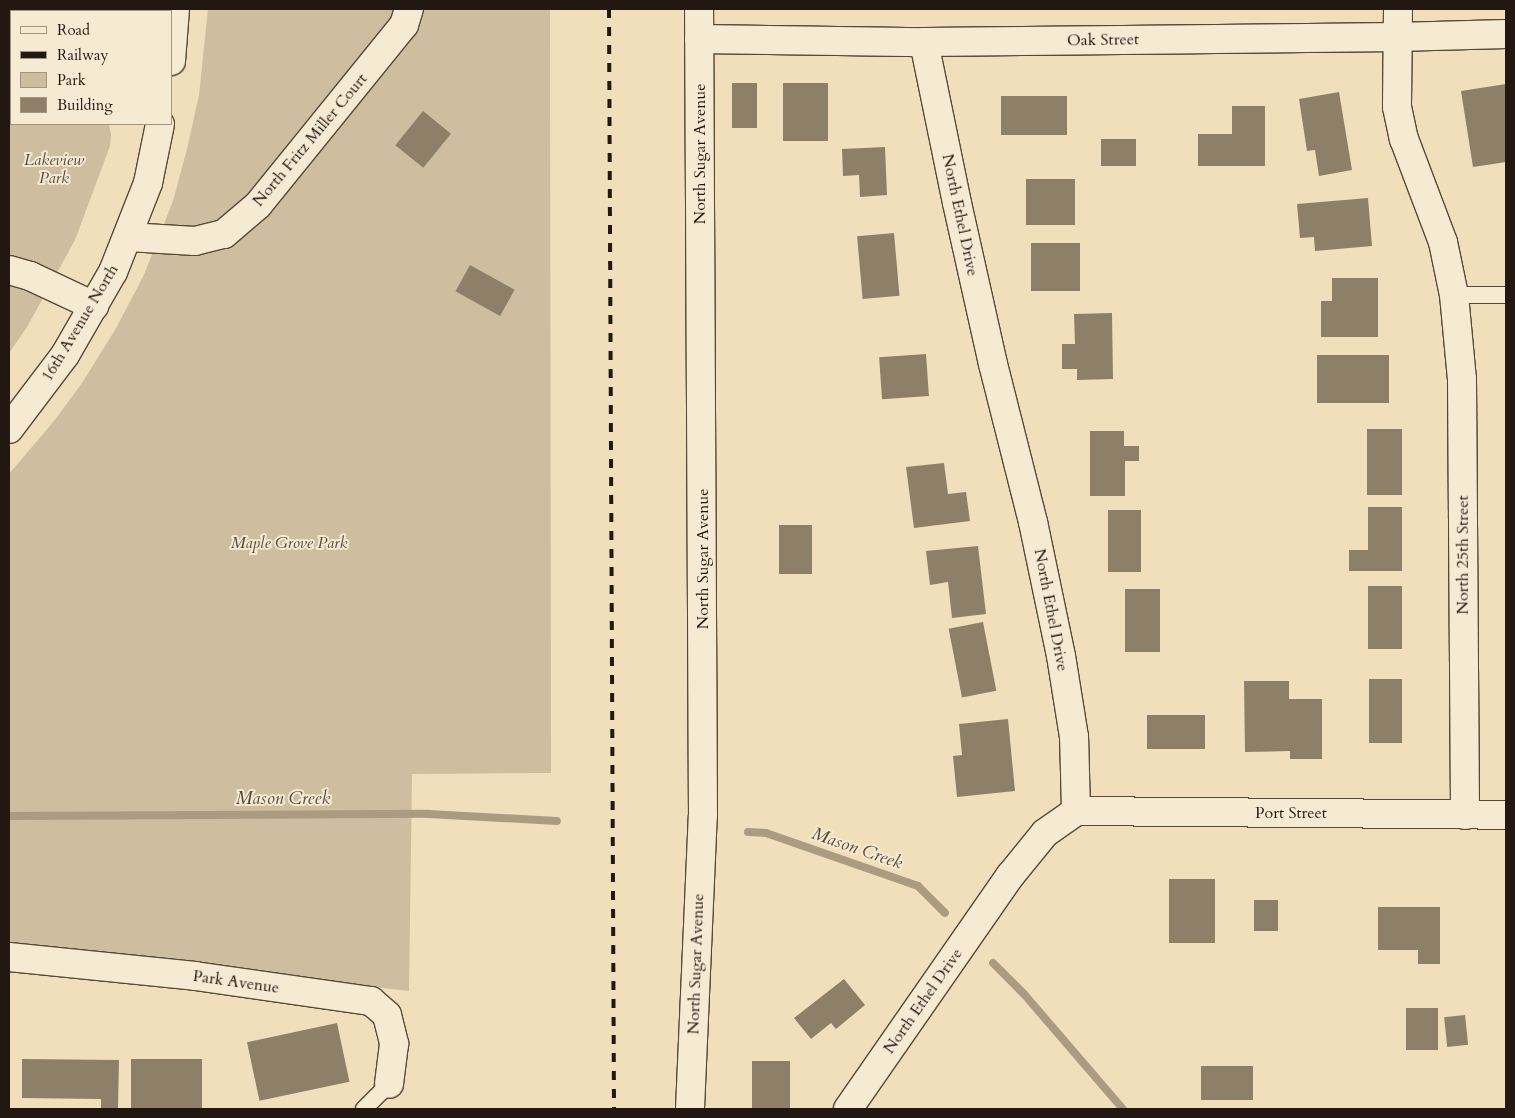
<!DOCTYPE html>
<style>
body{margin:0}
#map{position:relative;width:1515px;height:1118px;overflow:hidden;background:#f1dfbb;font-family:Cardo,serif}
div>[style]{position:absolute}
[style*='--x']{left:calc(var(--x)*1px);top:calc(var(--y)*1px);width:calc(var(--w)*1px);rotate:calc(var(--a)*1deg)}
.green>*{inset:0;background:#cebd9e}
.stream>*{height:8px;margin:-4px;padding:0 4px;transform-origin:4px;border-radius:4px;background:#ab9b81}
.building>*{inset:0;background:#8e7f69;transform-origin:0 0}
.roads{filter:drop-shadow(1px 0 #56493c) drop-shadow(-1px 0 #56493c) drop-shadow(0 1px #56493c) drop-shadow(0 -1px #56493c)}
.lane>*{height:16px;margin:-8px;padding:0 8px;transform-origin:8px;border-radius:8px;background:#f6ead3}
.street>*{height:28px;margin:-14px;padding:0 14px;transform-origin:14px;border-radius:14px;background:#f6ead3}
.secondary>*{height:28px;margin:-14px;padding:0 14px;transform-origin:14px;border-radius:14px;background:#f6ead3}
.rail>*{height:4px;margin-top:-2px;transform-origin:0;background:repeating-linear-gradient(90deg,#221711 0 9px,transparent 0 18px)}
span{translate:-50% -50%;white-space:nowrap;text-align:center;line-height:1.15;-webkit-text-stroke:4px #f6ead3;paint-order:stroke}
.street-label{font-size:16px;color:#221711}
.park-label{font-size:16px;color:#56493b;font-style:italic}
.water-label{font-size:18px;color:#594c3e;font-style:italic}
.frame{position:absolute;inset:0;border:10px solid #221711;pointer-events:none}
.legend{position:absolute;left:10px;top:10px;width:162px;height:115px;box-sizing:border-box;background:#f6ead3;border:1px solid #a19685;margin:0;padding:6px 9px;list-style:none;font-size:15px;color:#221711}
.legend li{display:flex;align-items:center;gap:10px;height:25px}
.legend b{width:25px;border:1px solid #a19685}
</style>
<div id="map">
<div class="green">
<div style="clip-path:polygon(9px 9px,120px 9px,120px 11px,11px 11px,11px 124px,109px 124px,111px 135px,110px 146px,75px 240px,27px 327px,9px 353px)"></div>
<div style="clip-path:polygon(208px 9px,550px 9px,551px 773px,412px 774px,409px 991px,9px 945px,9px 474px,54px 421px,82px 383px,115px 330px,143px 277px,173px 201px,187px 149px,199px 95px)"></div>
</div>
<div class="stream">
<div style="--x:9;--y:816;--w:420;--a:-0.3"></div>
<div style="--x:429;--y:814;--w:128;--a:3.1"></div>
<div style="--x:748;--y:832;--w:18;--a:3"></div>
<div style="--x:766;--y:833;--w:161;--a:19.2"></div>
<div style="--x:918;--y:886;--w:38;--a:45"></div>
<div style="--x:993;--y:963;--w:44;--a:45"></div>
<div style="--x:1024;--y:994;--w:152;--a:49.3"></div>
</div>
<div class="building">
<div style="left:732px;top:83px;width:25px;height:45px"></div>
<div style="left:783px;top:83px;width:45px;height:58px"></div>
<div style="clip-path:polygon(1506px 84px,1506px 162px,1473px 167px,1461px 91px)"></div>
<div style="clip-path:polygon(1339px 92px,1352px 170px,1319px 176px,1315px 150px,1307px 151px,1299px 99px)"></div>
<div style="left:1001px;top:96px;width:66px;height:39px"></div>
<div style="clip-path:polygon(1232px 106px,1265px 106px,1265px 166px,1198px 166px,1198px 134px,1232px 134px)"></div>
<div style="left:423px;top:111px;width:36px;height:44px;rotate:39deg"></div>
<div style="left:1101px;top:139px;width:35px;height:27px"></div>
<div style="clip-path:polygon(885px 147px,887px 195px,860px 197px,859px 175px,843px 176px,842px 149px)"></div>
<div style="left:1026px;top:179px;width:49px;height:46px"></div>
<div style="clip-path:polygon(1368px 198px,1372px 246px,1315px 251px,1314px 237px,1300px 238px,1297px 204px)"></div>
<div style="left:894px;top:233px;width:63px;height:37px;rotate:85deg"></div>
<div style="left:1031px;top:243px;width:49px;height:48px"></div>
<div style="left:470px;top:265px;width:51px;height:30px;rotate:29deg"></div>
<div style="clip-path:polygon(1332px 278px,1378px 278px,1378px 337px,1321px 337px,1321px 301px,1332px 301px)"></div>
<div style="clip-path:polygon(1112px 313px,1113px 379px,1077px 380px,1077px 369px,1062px 369px,1062px 344px,1075px 344px,1074px 314px)"></div>
<div style="left:926px;top:354px;width:42px;height:47px;rotate:86deg"></div>
<div style="left:1317px;top:355px;width:72px;height:48px"></div>
<div style="left:1367px;top:429px;width:35px;height:66px"></div>
<div style="clip-path:polygon(1090px 431px,1124px 431px,1124px 446px,1139px 446px,1139px 461px,1125px 461px,1125px 496px,1090px 496px)"></div>
<div style="clip-path:polygon(944px 463px,948px 494px,966px 492px,970px 521px,914px 528px,906px 467px)"></div>
<div style="clip-path:polygon(1368px 507px,1402px 507px,1402px 571px,1349px 571px,1349px 550px,1368px 550px)"></div>
<div style="left:1108px;top:510px;width:33px;height:62px"></div>
<div style="left:779px;top:525px;width:33px;height:49px"></div>
<div style="clip-path:polygon(978px 546px,986px 614px,952px 618px,948px 582px,930px 585px,926px 551px)"></div>
<div style="left:1368px;top:586px;width:34px;height:63px"></div>
<div style="left:1125px;top:589px;width:35px;height:63px"></div>
<div style="left:983px;top:622px;width:70px;height:35px;rotate:79deg"></div>
<div style="left:1369px;top:679px;width:33px;height:64px"></div>
<div style="clip-path:polygon(1244px 681px,1289px 681px,1289px 699px,1322px 699px,1322px 759px,1290px 759px,1290px 751px,1245px 752px)"></div>
<div style="left:1147px;top:715px;width:58px;height:34px"></div>
<div style="clip-path:polygon(1008px 719px,1015px 791px,957px 797px,953px 756px,962px 755px,959px 724px)"></div>
<div style="left:1169px;top:879px;width:46px;height:64px"></div>
<div style="left:1254px;top:900px;width:24px;height:31px"></div>
<div style="clip-path:polygon(1378px 907px,1440px 907px,1440px 964px,1418px 964px,1418px 950px,1378px 950px)"></div>
<div style="clip-path:polygon(844px 979px,865px 1005px,836px 1029px,831px 1023px,811px 1039px,794px 1018px)"></div>
<div style="left:1406px;top:1008px;width:32px;height:42px"></div>
<div style="left:1465px;top:1015px;width:30px;height:21px;rotate:84deg"></div>
<div style="left:337px;top:1023px;width:60px;height:92px;rotate:78deg"></div>
<div style="clip-path:polygon(22px 1059px,119px 1060px,118px 1109px,101px 1109px,101px 1099px,22px 1098px)"></div>
<div style="left:131px;top:1059px;width:71px;height:50px"></div>
<div style="left:752px;top:1061px;width:38px;height:48px"></div>
<div style="left:1201px;top:1066px;width:52px;height:34px"></div>
</div>
<div class="roads">
<div class="lane">
<div style="--x:1454;--y:295;--w:52;--a:0"></div>
<div style="--x:364;--y:1109;--w:35;--a:-45"></div>
</div>
<div class="street">
<div style="--x:1398;--y:9;--w:98;--a:90.6"></div>
<div style="--x:1397;--y:107;--w:33;--a:78"></div>
<div style="--x:1404;--y:139;--w:110;--a:69.3"></div>
<div style="--x:1443;--y:242;--w:54;--a:78.3"></div>
<div style="--x:1454;--y:295;--w:84;--a:84.6"></div>
<div style="--x:1462;--y:379;--w:436;--a:89.6"></div>
<div style="--x:699;--y:39;--w:225;--a:0.8"></div>
<div style="--x:924;--y:42;--w:473;--a:-0.6"></div>
<div style="--x:1397;--y:37;--w:109;--a:-1.6"></div>
<div style="--x:128;--y:237;--w:67;--a:3.4"></div>
<div style="--x:195;--y:241;--w:30;--a:-14"></div>
<div style="--x:224;--y:234;--w:45;--a:-40.5"></div>
<div style="--x:258;--y:205;--w:232;--a:-51"></div>
<div style="--x:404;--y:25;--w:17;--a:-73"></div>
<div style="--x:9;--y:270;--w:22;--a:16"></div>
<div style="--x:30;--y:276;--w:71;--a:25.1"></div>
<div style="--x:1076;--y:811;--w:430;--a:0.5"></div>
<div style="--x:9;--y:957;--w:187;--a:5.8"></div>
<div style="--x:195;--y:976;--w:178;--a:8.1"></div>
<div style="--x:371;--y:1001;--w:21;--a:41"></div>
<div style="--x:387;--y:1015;--w:30;--a:76"></div>
<div style="--x:394;--y:1044;--w:40;--a:97.1"></div>
<div style="--x:848;--y:1109;--w:284;--a:-55.2"></div>
<div style="--x:1010;--y:876;--w:55;--a:-50.9"></div>
<div style="--x:1045;--y:833;--w:38;--a:-35"></div>
<div style="--x:1076;--y:811;--w:74;--a:-91.5"></div>
<div style="--x:1074;--y:737;--w:82;--a:-99.1"></div>
<div style="--x:1061;--y:656;--w:137;--a:-101.8"></div>
<div style="--x:1033;--y:522;--w:163;--a:-104.2"></div>
<div style="--x:993;--y:364;--w:165;--a:-102.6"></div>
<div style="--x:957;--y:203;--w:164;--a:-101.6"></div>
</div>
<div class="secondary">
<div style="--x:171;--y:61;--w:52;--a:-85.6"></div>
<div style="--x:9;--y:429;--w:93;--a:-52.9"></div>
<div style="--x:65;--y:355;--w:96;--a:-60"></div>
<div style="--x:113;--y:272;--w:96;--a:-68.5"></div>
<div style="--x:148;--y:183;--w:60;--a:-78.5"></div>
<div style="--x:690;--y:1109;--w:293;--a:-87.5"></div>
<div style="--x:703;--y:816;--w:807;--a:-90.28"></div>
</div>
</div>
<div class="rail">
<div style="--x:609;--y:9;--w:1100;--a:89.74"></div>
</div>
<div class="street-label">
<span style="left:1103px;top:40px;rotate:-1deg">Oak Street</span>
<span style="left:310px;top:140px;rotate:-50deg">North Fritz Miller Court</span>
<span style="left:700px;top:154px;rotate:-90deg">North Sugar Avenue</span>
<span style="left:960px;top:215px;rotate:78deg">North Ethel Drive</span>
<span style="left:80px;top:323px;rotate:-59deg">16th Avenue North</span>
<span style="left:1463px;top:555px;rotate:-90deg">North 25th Street</span>
<span style="left:703px;top:559px;rotate:-90deg">North Sugar Avenue</span>
<span style="left:1051px;top:610px;rotate:79deg">North Ethel Drive</span>
<span style="left:1291px;top:813px">Port Street</span>
<span style="left:696px;top:964px;rotate:-88deg">North Sugar Avenue</span>
<span style="left:236px;top:982px;rotate:8deg">Park Avenue</span>
<span style="left:923px;top:1001px;rotate:-55deg">North Ethel Drive</span>
</div>
<div class="park-label">
<span style="left:54px;top:169px">Lakeview<br>Park</span>
<span style="left:289px;top:543px">Maple Grove Park</span>
</div>
<div class="water-label">
<span style="left:283px;top:799px">Mason Creek</span>
<span style="left:857px;top:849px;rotate:19deg">Mason Creek</span>
</div>
<div class="frame"></div>
<ul class="legend">
<li><b style="height:6px;background:#f6ead3"></b>Road</li>
<li><b style="height:6px;background:#221711"></b>Railway</li>
<li><b style="height:14px;background:#cebd9e"></b>Park</li>
<li><b style="height:14px;background:#8e7f69"></b>Building</li>
</ul>
</div>
